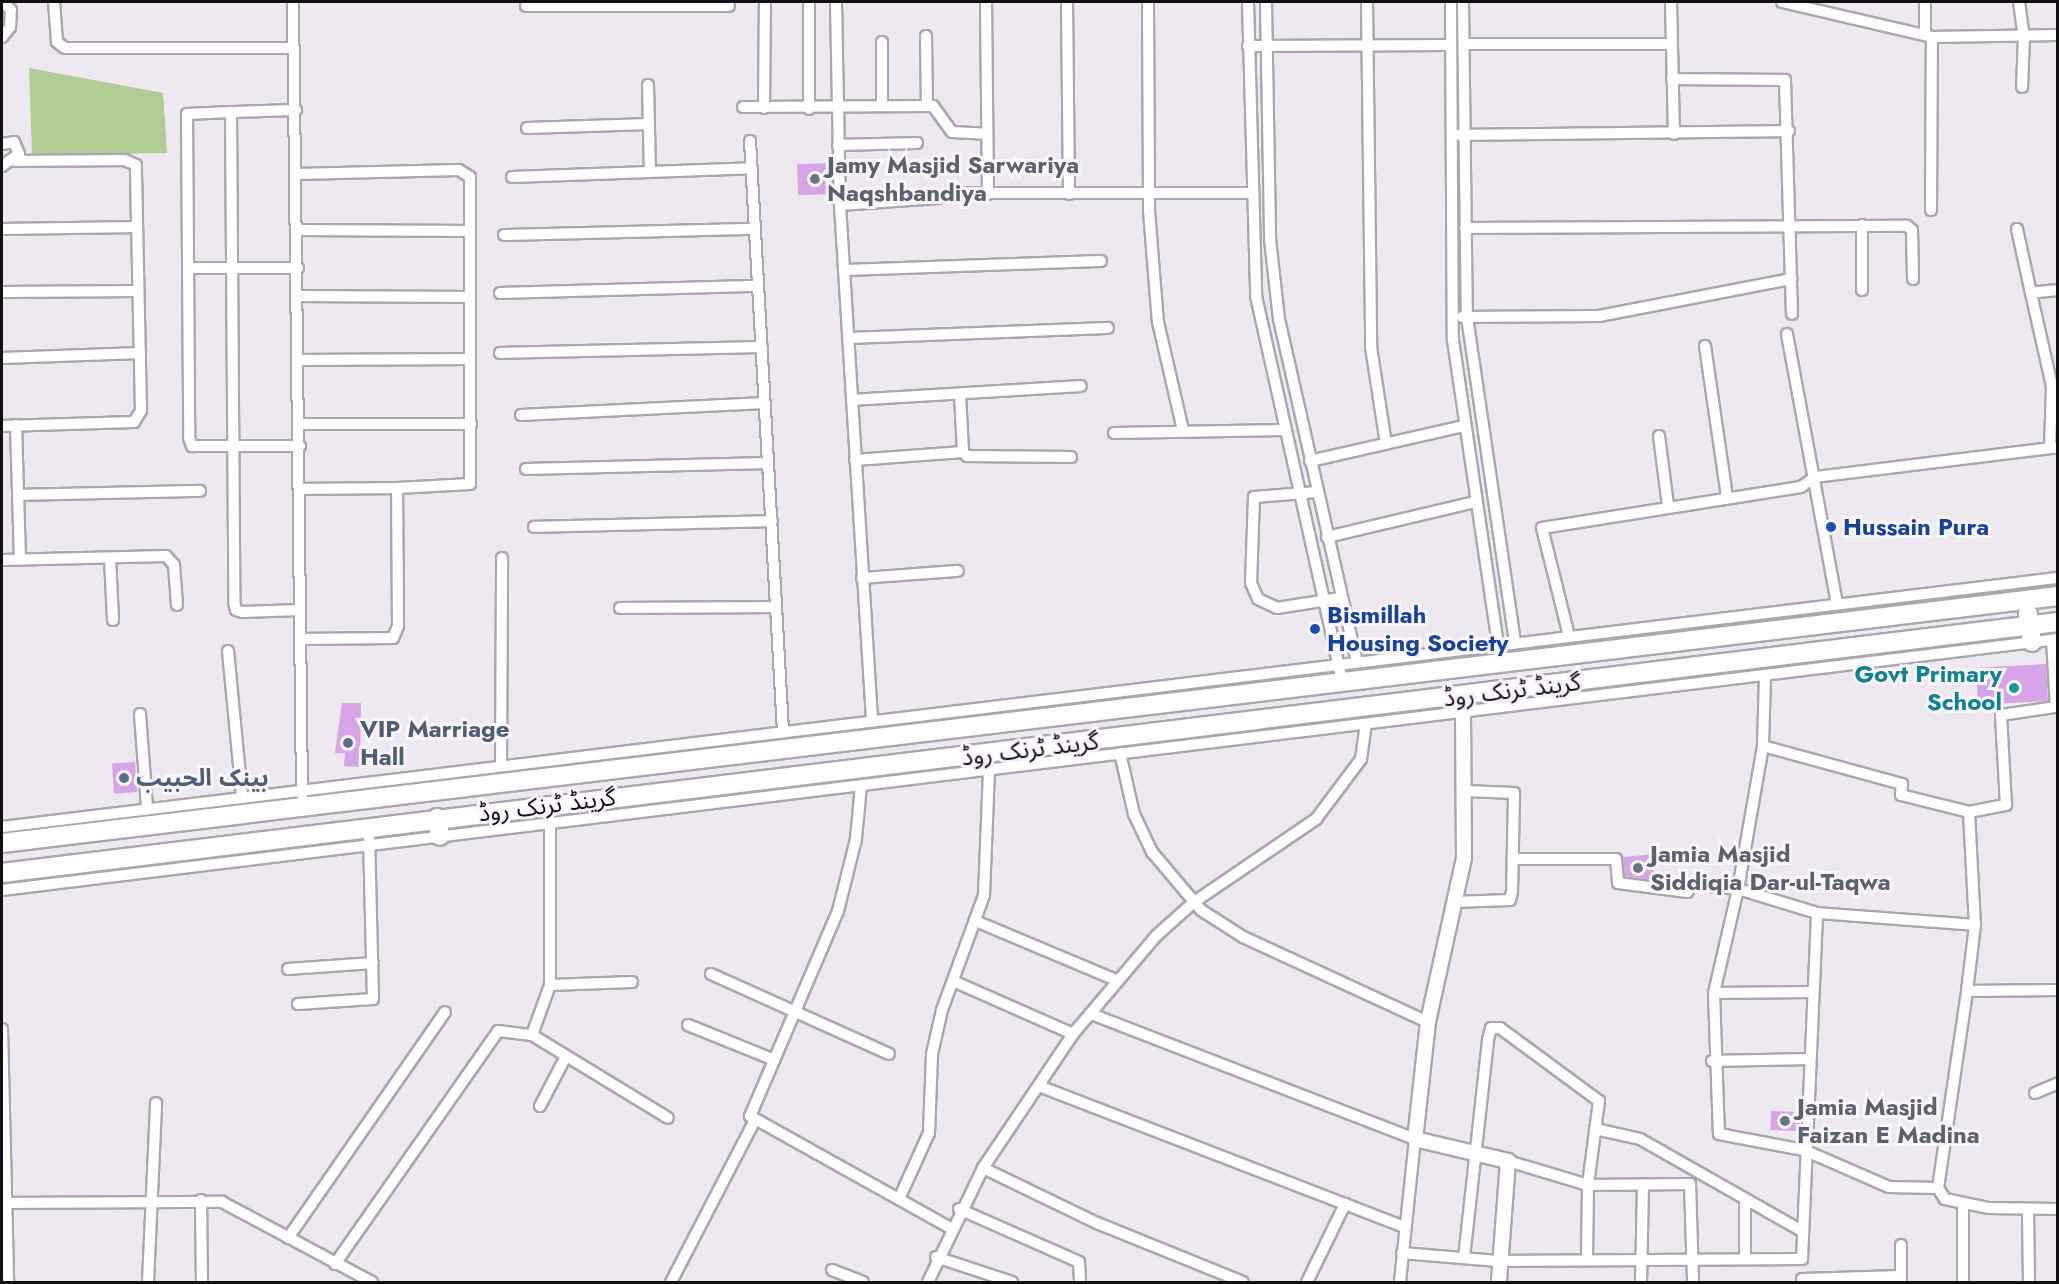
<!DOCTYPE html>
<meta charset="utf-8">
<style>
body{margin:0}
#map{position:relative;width:2059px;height:1284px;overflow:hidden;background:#eee8f0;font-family:Jost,"Noto Sans Arabic",sans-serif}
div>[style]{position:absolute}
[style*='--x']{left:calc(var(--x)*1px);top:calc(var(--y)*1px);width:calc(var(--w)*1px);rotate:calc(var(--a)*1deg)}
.green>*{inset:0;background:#b1cc94}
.building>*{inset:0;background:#d6a4e7;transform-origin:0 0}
.roads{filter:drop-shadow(2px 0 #aca7ae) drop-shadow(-2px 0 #aca7ae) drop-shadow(0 2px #aca7ae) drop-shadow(0 -2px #aca7ae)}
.minor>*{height:10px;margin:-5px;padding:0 5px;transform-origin:5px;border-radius:5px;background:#fff}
.tertiary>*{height:14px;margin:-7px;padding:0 7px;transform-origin:7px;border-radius:7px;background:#fff}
.trunk>*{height:18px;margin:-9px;padding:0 9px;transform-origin:9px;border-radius:9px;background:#fff}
.dots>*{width:16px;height:16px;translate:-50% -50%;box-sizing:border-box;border:3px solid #fbf5fd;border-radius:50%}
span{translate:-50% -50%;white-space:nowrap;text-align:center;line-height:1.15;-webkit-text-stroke:6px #fbf5fd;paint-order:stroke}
.worship-label{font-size:24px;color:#5b616d;font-weight:700}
.left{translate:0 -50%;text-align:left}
.transit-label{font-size:24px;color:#164399;font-weight:700}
.culture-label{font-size:24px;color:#0d838f;font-weight:700}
.right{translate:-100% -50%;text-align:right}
.street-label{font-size:24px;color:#110f11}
.service-label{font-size:24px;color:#4e5e75;font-weight:700}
.frame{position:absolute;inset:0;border:3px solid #110f11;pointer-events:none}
</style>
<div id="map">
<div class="green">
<div style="clip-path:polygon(29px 68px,163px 93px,167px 153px,32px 155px)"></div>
</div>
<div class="building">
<div style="left:831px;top:163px;width:31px;height:34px;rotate:88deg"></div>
<div style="left:2046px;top:664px;width:37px;height:70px;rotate:87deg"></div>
<div style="clip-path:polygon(342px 703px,361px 703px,360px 767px,344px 766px,345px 753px,335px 753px)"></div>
<div style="left:135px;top:762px;width:30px;height:23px;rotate:86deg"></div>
<div style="clip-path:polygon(1657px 854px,1652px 880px,1625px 876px,1623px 857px)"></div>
<div style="left:1771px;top:1111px;width:29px;height:19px;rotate:2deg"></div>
</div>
<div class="roads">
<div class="minor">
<div style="--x:54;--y:2;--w:40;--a:85.7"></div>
<div style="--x:57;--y:42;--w:10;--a:37"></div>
<div style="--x:65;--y:48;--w:229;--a:0"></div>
<div style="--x:293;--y:2;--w:793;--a:89.35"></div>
<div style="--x:809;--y:2;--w:107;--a:90"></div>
<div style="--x:836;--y:2;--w:203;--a:88.9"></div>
<div style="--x:840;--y:205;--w:516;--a:86.44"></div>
<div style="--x:986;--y:2;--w:192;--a:89.4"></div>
<div style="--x:1067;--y:2;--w:192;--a:89.4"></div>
<div style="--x:1148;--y:2;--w:209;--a:89.7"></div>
<div style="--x:1149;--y:211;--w:111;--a:85.4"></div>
<div style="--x:1158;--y:322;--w:111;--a:77"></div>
<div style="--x:1248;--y:2;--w:294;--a:88.4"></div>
<div style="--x:1256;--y:296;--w:394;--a:77.4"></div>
<div style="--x:1266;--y:2;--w:237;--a:89"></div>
<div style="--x:1270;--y:239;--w:81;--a:83.6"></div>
<div style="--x:1279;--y:319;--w:351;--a:77.2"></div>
<div style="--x:1367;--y:2;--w:345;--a:89.3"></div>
<div style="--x:1371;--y:347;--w:98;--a:81.2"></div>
<div style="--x:1451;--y:2;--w:338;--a:89.7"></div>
<div style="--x:1453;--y:340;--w:315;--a:81.6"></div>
<div style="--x:1463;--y:2;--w:315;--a:89.3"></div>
<div style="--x:1467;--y:317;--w:330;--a:81.6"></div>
<div style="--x:1671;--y:2;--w:132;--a:88.7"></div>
<div style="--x:1782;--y:2;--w:154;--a:13.1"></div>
<div style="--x:1932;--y:37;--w:126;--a:-0.9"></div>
<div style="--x:2019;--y:2;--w:34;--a:82"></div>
<div style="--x:2024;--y:36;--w:51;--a:92.2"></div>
<div style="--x:526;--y:6;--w:203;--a:0"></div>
<div style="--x:1925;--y:35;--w:33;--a:-90"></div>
<div style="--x:926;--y:36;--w:70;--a:89.2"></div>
<div style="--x:2;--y:37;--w:13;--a:-51"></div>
<div style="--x:10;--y:27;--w:17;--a:-87"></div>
<div style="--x:11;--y:10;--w:11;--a:-135"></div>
<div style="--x:1464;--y:44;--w:207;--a:0"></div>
<div style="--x:1248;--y:46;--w:203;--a:-0.3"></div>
<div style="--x:1672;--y:79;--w:113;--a:0.5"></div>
<div style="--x:1785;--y:80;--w:234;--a:88.3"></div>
<div style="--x:648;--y:85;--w:87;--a:88.7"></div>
<div style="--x:882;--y:106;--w:64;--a:-90"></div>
<div style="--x:743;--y:107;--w:190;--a:-0.3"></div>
<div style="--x:933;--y:106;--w:32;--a:54"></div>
<div style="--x:952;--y:132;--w:34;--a:3"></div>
<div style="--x:764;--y:108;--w:106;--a:-89.5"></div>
<div style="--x:296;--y:110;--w:65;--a:178.2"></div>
<div style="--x:231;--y:112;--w:490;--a:89.6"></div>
<div style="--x:234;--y:602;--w:8;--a:76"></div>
<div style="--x:236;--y:610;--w:6;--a:18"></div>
<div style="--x:242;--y:612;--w:58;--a:-2"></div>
<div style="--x:231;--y:112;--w:44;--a:177.4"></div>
<div style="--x:187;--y:114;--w:324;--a:89.6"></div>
<div style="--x:189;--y:438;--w:9;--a:69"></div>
<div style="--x:192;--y:446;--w:108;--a:0"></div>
<div style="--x:527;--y:128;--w:122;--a:-1.9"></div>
<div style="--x:1459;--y:135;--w:330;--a:-0.7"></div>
<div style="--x:750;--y:141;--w:591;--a:86.8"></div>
<div style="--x:2;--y:144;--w:12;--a:-9"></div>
<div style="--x:14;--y:142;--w:13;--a:67"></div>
<div style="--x:19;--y:154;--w:21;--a:145"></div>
<div style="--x:838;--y:145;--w:79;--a:-1.5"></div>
<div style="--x:297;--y:174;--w:162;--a:-1.4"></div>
<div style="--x:459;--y:170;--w:13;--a:32"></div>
<div style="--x:470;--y:177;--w:307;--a:90"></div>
<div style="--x:470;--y:484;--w:73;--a:176.9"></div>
<div style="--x:512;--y:177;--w:240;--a:-2.1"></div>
<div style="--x:958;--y:193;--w:291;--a:0"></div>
<div style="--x:840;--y:205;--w:98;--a:-4.1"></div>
<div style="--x:1931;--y:210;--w:173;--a:-89.7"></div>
<div style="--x:1862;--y:225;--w:65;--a:90"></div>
<div style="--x:1465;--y:228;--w:442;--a:-0.3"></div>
<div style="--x:1907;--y:226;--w:6;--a:39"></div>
<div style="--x:1912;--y:230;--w:49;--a:88.8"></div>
<div style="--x:2;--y:229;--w:135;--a:-0.8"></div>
<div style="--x:2017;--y:229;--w:66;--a:77.7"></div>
<div style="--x:297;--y:230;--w:173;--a:0.3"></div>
<div style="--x:504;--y:235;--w:251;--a:-1.4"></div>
<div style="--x:189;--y:268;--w:109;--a:0"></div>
<div style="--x:844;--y:270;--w:257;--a:-2"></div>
<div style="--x:2058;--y:290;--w:27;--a:174"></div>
<div style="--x:2031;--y:293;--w:95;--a:77.3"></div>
<div style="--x:2052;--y:386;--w:62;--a:91.8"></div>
<div style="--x:2050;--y:448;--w:8;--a:0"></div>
<div style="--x:2;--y:292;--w:136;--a:-0.4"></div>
<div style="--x:500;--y:293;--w:258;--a:-1.6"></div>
<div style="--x:299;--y:296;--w:171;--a:0.3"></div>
<div style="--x:1462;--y:317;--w:137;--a:-0.4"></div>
<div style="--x:1599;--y:316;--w:196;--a:-10.9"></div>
<div style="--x:1787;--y:334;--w:275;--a:79.5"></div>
<div style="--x:848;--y:338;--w:260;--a:-2.2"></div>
<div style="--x:1705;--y:346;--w:153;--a:81.7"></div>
<div style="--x:500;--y:353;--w:262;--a:-1.3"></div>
<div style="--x:2;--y:358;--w:138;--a:-2.1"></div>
<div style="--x:299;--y:360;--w:171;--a:-0.3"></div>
<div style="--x:960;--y:394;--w:58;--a:87"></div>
<div style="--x:852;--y:400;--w:229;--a:-3.5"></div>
<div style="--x:521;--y:415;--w:244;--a:-2.8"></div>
<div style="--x:300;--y:424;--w:171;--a:0"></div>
<div style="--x:16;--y:425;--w:134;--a:88.3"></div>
<div style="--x:2;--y:426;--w:132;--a:-1.7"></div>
<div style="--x:134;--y:422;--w:13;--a:-58"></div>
<div style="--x:141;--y:411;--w:246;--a:-91.2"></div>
<div style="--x:136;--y:165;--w:12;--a:-156"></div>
<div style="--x:125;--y:160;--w:110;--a:179.5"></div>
<div style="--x:1114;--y:433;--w:170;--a:-1"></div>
<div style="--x:1659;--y:436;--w:70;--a:82.6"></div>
<div style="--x:855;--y:460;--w:108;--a:-4.2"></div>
<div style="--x:963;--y:452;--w:6;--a:45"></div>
<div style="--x:967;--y:456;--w:104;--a:0.6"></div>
<div style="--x:1310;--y:461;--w:158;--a:-12.8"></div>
<div style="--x:526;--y:469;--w:242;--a:-1.4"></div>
<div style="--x:1317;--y:492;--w:63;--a:175.5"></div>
<div style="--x:1254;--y:497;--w:86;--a:92"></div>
<div style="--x:1251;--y:583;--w:17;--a:66"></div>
<div style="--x:1258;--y:599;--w:21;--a:25"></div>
<div style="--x:1277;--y:608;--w:64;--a:-9"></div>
<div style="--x:19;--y:495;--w:181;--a:-1.3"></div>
<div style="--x:534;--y:527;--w:238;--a:-1.4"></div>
<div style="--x:1327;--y:537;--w:152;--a:-13.3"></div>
<div style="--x:110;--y:558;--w:62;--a:87.2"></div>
<div style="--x:2;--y:560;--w:164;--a:-1.4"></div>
<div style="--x:166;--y:556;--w:12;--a:48"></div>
<div style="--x:174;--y:565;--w:40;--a:85.7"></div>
<div style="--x:862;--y:578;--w:96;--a:-4.2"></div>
<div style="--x:620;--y:608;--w:156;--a:-0.4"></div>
<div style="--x:1569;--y:636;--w:111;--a:-104"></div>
<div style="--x:1542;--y:528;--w:262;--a:-9"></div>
<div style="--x:1801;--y:487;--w:17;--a:-36"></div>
<div style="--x:1815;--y:477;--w:237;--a:-7"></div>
<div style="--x:300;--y:639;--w:93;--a:-0.6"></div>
<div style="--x:393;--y:638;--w:13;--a:-67"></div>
<div style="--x:398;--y:626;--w:138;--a:-90.4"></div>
<div style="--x:397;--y:488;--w:97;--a:179.4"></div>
<div style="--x:228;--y:651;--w:146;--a:84.5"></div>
<div style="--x:1765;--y:677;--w:69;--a:91.7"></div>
<div style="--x:1763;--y:746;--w:144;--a:15.3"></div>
<div style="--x:1902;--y:784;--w:11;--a:95"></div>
<div style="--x:1901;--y:795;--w:70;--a:14"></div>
<div style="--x:1969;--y:812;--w:113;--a:87"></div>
<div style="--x:1975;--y:925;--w:66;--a:96.9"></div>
<div style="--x:1967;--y:991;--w:91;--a:-0.6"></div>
<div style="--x:140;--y:714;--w:94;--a:85.7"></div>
<div style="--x:1763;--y:746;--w:145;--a:99.9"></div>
<div style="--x:1738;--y:889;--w:83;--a:16.9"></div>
<div style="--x:1817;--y:913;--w:158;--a:4.3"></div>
<div style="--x:1120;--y:753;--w:63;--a:77.1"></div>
<div style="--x:1134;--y:814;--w:42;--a:64.7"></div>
<div style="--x:1152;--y:852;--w:76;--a:49.8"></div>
<div style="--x:1201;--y:910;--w:50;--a:32.7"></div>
<div style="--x:1243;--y:937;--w:204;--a:24.7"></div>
<div style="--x:501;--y:766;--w:208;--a:-89.7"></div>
<div style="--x:861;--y:785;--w:54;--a:95.3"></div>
<div style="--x:856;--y:839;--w:74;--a:104"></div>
<div style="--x:838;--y:911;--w:223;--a:113.2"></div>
<div style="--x:750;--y:1116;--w:229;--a:29.2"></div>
<div style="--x:1969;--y:812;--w:38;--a:-11"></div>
<div style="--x:2006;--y:805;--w:90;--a:-93.2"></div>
<div style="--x:2001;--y:715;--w:56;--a:-8.3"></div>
<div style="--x:2056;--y:707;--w:67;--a:-93.4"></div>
<div style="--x:2;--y:827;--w:2071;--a:-6.91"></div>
<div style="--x:1513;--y:859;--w:103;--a:0"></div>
<div style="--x:1616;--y:859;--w:24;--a:85"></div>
<div style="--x:1618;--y:883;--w:70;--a:7.4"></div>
<div style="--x:1687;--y:892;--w:9;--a:-63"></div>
<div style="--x:1691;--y:884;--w:47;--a:6.1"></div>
<div style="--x:1738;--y:889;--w:107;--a:103"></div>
<div style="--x:1714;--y:993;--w:141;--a:88"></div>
<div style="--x:1719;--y:1134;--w:86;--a:10.7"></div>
<div style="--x:1804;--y:1150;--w:93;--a:23.5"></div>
<div style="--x:1889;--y:1187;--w:49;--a:1.2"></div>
<div style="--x:1938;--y:1188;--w:199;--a:-81.6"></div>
<div style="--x:2;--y:890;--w:2071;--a:-6.96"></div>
<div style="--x:1453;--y:902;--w:57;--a:-2"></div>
<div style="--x:1510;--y:900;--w:8;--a:-76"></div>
<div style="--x:1512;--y:892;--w:99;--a:-88.8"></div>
<div style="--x:1514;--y:793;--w:48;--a:-177.6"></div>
<div style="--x:978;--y:922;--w:150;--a:22.8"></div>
<div style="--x:288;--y:969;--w:85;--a:-4"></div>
<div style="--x:711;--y:974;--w:195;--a:24.2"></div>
<div style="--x:953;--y:981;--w:131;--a:23.8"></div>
<div style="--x:550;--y:985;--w:82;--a:-2.1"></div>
<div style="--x:1714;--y:993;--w:98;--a:-0.6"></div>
<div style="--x:298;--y:1004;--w:75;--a:-3.8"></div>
<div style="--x:373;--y:999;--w:160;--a:-91.4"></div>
<div style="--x:1091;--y:1014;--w:347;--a:21.1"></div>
<div style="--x:1415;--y:1139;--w:144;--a:96"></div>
<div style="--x:688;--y:1025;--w:91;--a:22"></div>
<div style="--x:2;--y:1029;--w:253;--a:88.6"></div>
<div style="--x:532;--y:1035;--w:159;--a:31.4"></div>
<div style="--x:1712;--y:1061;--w:96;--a:-1.2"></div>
<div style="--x:1039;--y:1086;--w:392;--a:21.1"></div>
<div style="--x:2035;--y:1093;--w:25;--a:-23"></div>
<div style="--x:540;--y:1106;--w:52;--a:-62.4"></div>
<div style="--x:1595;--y:1129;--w:46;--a:12.5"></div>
<div style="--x:1640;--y:1139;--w:186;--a:29.6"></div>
<div style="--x:1508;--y:1161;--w:84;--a:16.7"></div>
<div style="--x:1588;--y:1185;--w:102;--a:-0.6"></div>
<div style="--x:1690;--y:1184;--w:98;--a:88.2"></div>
<div style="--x:983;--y:1168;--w:127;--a:25.8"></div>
<div style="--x:1097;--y:1223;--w:157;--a:22"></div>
<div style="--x:1938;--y:1188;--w:13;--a:58"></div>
<div style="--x:1945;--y:1199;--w:45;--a:11.6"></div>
<div style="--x:1989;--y:1208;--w:69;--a:0.8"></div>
<div style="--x:899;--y:1199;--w:72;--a:-65.6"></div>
<div style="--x:929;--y:1133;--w:79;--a:-87.8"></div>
<div style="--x:932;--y:1054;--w:45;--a:-77.2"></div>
<div style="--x:942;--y:1010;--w:122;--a:-69.9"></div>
<div style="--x:984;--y:895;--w:125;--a:-87.7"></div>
<div style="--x:1745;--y:1199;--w:60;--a:90"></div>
<div style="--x:201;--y:1200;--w:82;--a:89.3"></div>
<div style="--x:2;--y:1203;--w:220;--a:-0.3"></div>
<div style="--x:222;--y:1202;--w:170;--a:28.1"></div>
<div style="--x:1963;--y:1203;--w:79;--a:90"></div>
<div style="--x:959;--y:1209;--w:131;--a:23.8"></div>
<div style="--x:1079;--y:1262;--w:20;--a:87"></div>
<div style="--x:2028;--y:1210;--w:72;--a:89.2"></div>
<div style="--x:288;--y:1238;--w:275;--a:-55.2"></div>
<div style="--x:1901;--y:1245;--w:36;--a:90"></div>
<div style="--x:1402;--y:1253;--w:96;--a:4.8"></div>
<div style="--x:1498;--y:1261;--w:304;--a:-0.4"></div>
<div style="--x:1802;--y:1259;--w:346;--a:-87.5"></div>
<div style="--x:936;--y:1257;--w:80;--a:18.2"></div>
<div style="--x:1464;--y:1258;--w:219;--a:-83.7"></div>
<div style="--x:1488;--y:1040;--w:12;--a:-76"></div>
<div style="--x:1491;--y:1028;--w:9;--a:0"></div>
<div style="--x:1500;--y:1028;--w:123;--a:36.4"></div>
<div style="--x:1599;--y:1101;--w:85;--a:97.5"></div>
<div style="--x:1588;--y:1185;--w:75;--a:90.8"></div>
<div style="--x:335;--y:1264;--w:284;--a:-55"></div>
<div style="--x:498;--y:1031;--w:34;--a:7"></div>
<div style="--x:532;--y:1035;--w:53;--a:-70.2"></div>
<div style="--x:550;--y:985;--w:162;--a:-90"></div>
<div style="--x:832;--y:1270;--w:33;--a:21"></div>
<div style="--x:1802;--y:1279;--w:99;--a:-1.7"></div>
<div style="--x:148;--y:1282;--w:179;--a:-87.4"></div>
<div style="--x:671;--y:1282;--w:180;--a:-62.6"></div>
<div style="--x:928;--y:1282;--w:127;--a:-64.2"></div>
<div style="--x:983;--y:1168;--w:161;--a:-56.1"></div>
<div style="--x:1073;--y:1034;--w:128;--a:-49.7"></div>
<div style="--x:1156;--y:936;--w:51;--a:-41.8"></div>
<div style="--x:1194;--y:902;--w:148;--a:-34.2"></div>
<div style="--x:1316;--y:819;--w:75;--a:-53.1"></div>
<div style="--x:1361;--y:759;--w:34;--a:-82"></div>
<div style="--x:1307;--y:1282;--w:87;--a:-64"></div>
<div style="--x:1641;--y:1282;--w:97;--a:-88.8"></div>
</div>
<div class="tertiary">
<div style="--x:1463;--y:713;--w:145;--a:89.6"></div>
<div style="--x:1464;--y:858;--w:168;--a:102.4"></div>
<div style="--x:1428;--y:1022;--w:118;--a:96.3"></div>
<div style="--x:1415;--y:1139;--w:96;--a:13.3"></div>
<div style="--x:1508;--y:1161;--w:121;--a:94.3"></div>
</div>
<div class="trunk">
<div style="--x:2028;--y:614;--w:28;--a:82"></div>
<div style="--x:437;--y:818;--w:18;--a:81"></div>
<div style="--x:2;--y:843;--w:2071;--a:-6.85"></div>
<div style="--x:2;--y:873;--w:2071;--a:-6.96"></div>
</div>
</div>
<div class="dots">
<div style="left:815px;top:179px;background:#6b7280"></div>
<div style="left:1831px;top:527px;background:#1a4fb4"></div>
<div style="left:1315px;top:629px;background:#1a4fb4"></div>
<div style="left:2014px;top:688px;background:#0f9aa8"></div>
<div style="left:348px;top:743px;background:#5c6f8a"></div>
<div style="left:124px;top:778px;background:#5c6f8a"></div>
<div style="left:1638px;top:868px;background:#6b7280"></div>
<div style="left:1785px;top:1121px;background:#6b7280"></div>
</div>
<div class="worship-label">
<span class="left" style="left:827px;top:179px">Jamy Masjid Sarwariya<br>Naqshbandiya</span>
<span class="left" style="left:1650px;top:868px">Jamia Masjid<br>Siddiqia Dar-ul-Taqwa</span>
<span class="left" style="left:1797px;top:1121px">Jamia Masjid<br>Faizan E Madina</span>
</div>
<div class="transit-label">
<span class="left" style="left:1843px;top:527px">Hussain Pura</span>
<span class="left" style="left:1327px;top:629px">Bismillah<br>Housing Society</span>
</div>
<div class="culture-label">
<span class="right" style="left:2002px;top:688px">Govt Primary<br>School</span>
</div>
<div class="street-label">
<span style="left:1512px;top:690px;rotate:-7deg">گرینڈ ٹرنک روڈ</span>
<span style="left:1030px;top:749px;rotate:-7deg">گرینڈ ٹرنک روڈ</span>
<span style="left:547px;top:805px;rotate:-7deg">گرینڈ ٹرنک روڈ</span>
</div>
<div class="service-label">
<span class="left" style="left:360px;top:743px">VIP Marriage<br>Hall</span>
<span class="left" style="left:136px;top:778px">بينک الحبيب</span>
</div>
<div class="frame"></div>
</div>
